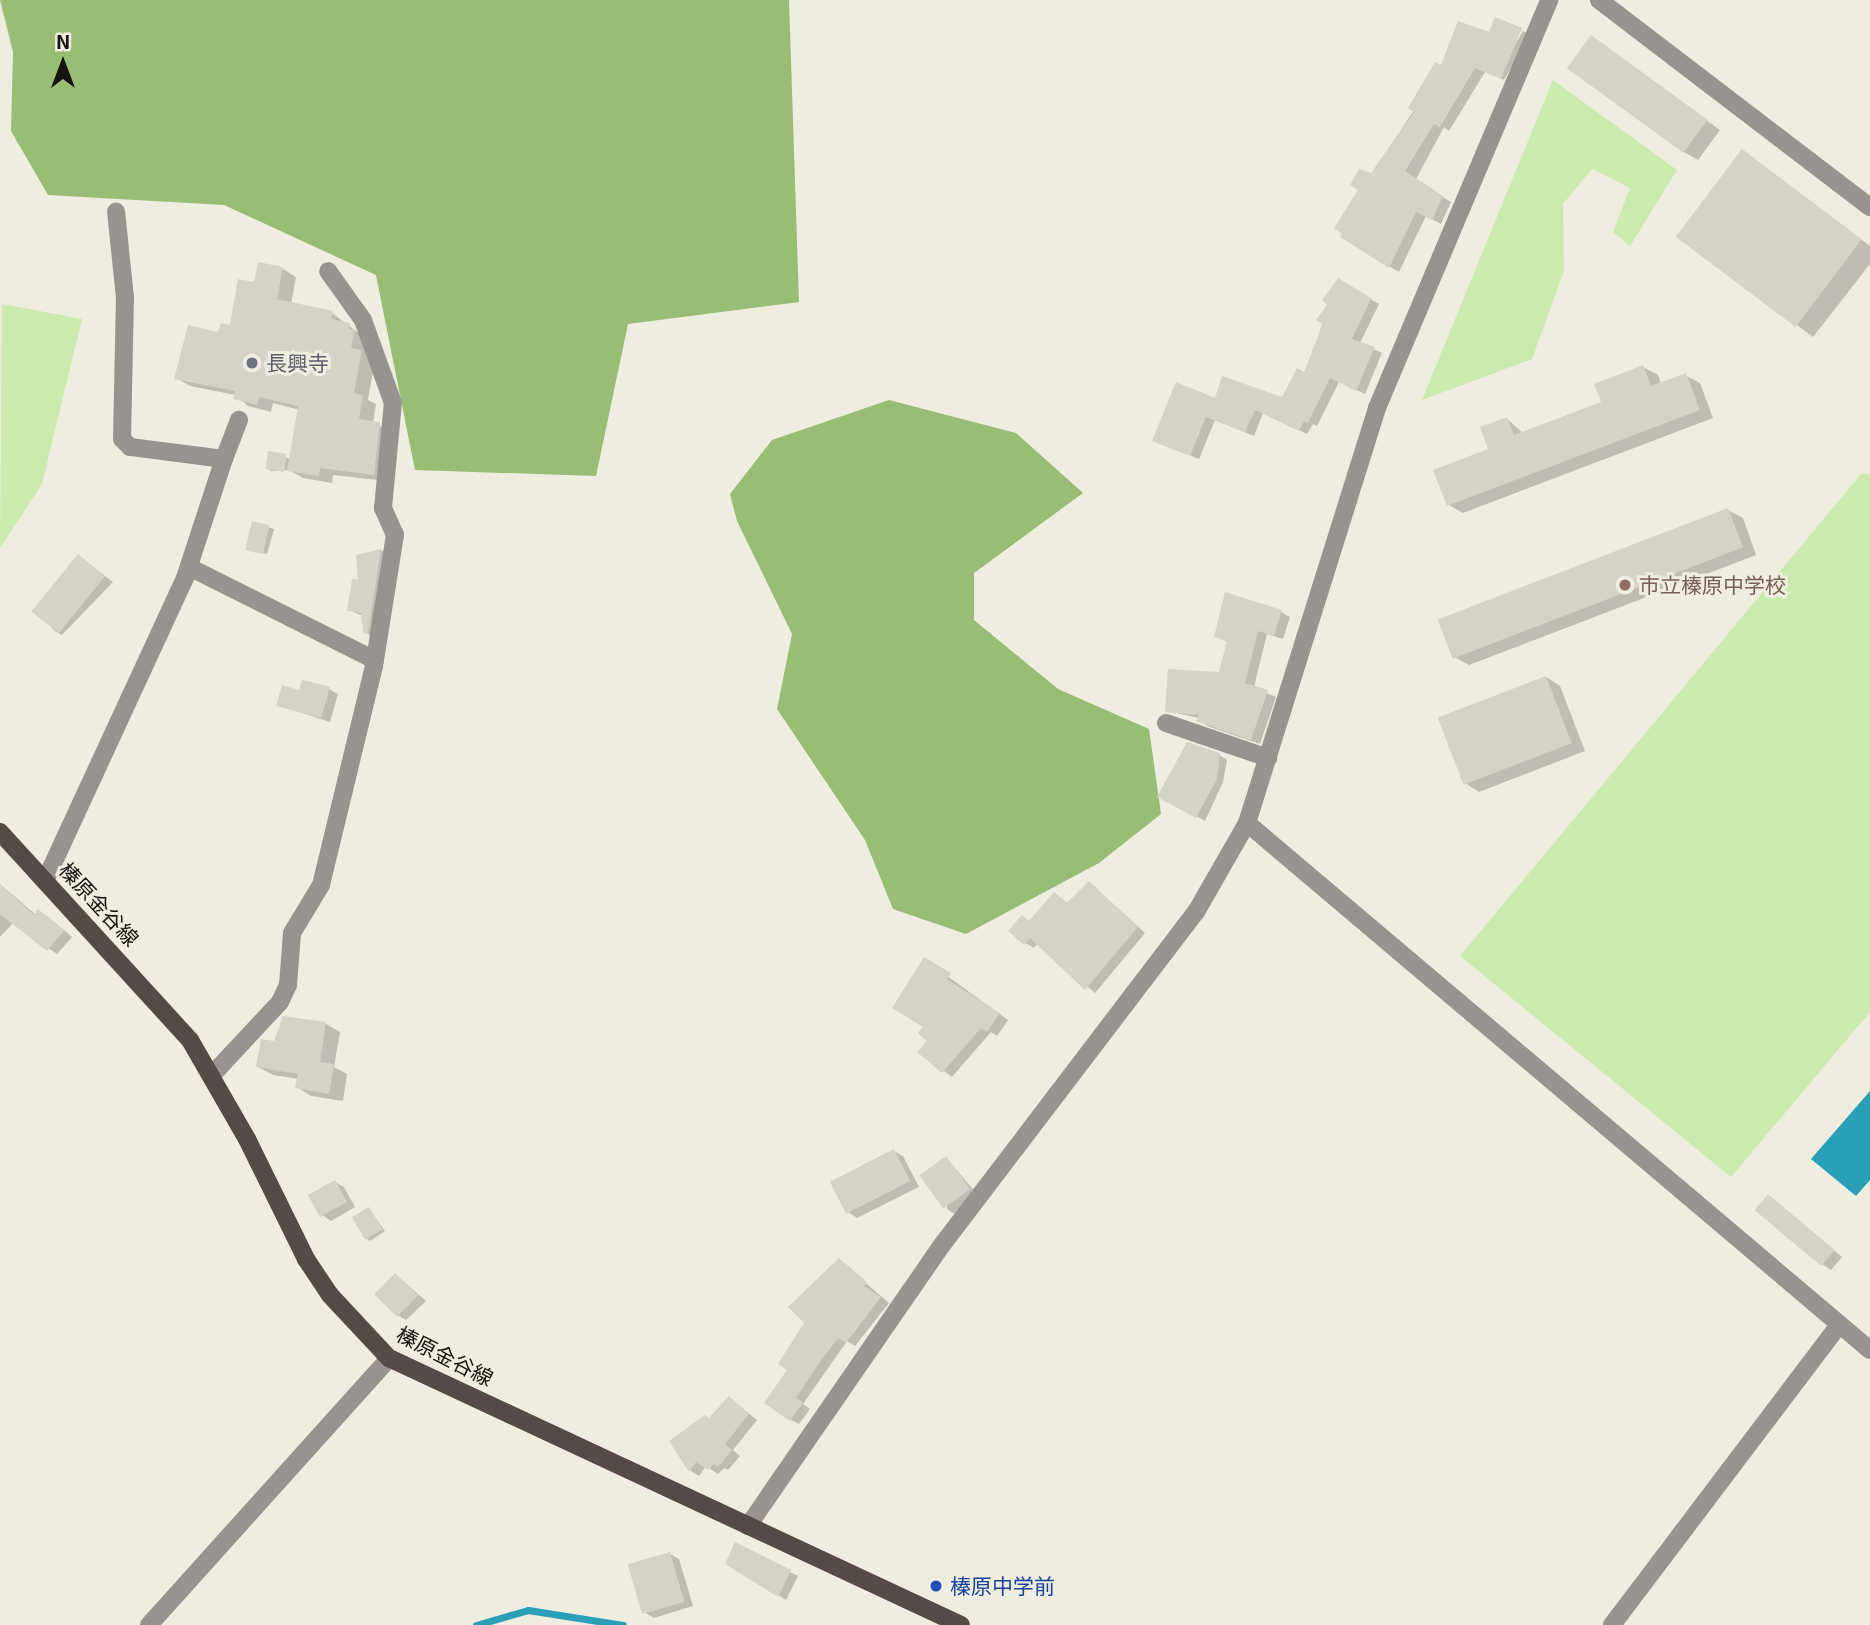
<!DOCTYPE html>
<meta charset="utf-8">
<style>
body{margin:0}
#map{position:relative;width:1870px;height:1625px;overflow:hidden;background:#efece0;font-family:"Exo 2","Noto Sans JP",sans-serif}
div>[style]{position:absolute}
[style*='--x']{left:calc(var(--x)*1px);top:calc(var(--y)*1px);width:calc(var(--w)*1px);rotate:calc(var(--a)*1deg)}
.green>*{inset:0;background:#caebad}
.forest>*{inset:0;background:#98bd75}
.water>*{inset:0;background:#2a9fb8}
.shadow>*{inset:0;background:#0003;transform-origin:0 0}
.stream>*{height:7px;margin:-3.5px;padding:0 3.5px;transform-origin:3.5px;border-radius:3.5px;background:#2a9fb8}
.building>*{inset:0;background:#d5d2c7;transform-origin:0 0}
.minor>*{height:18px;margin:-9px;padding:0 9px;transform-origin:9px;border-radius:9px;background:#989291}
.major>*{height:18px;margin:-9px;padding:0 9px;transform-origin:9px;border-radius:9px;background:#544a48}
.dots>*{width:19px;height:19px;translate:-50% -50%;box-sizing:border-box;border:4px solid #efece0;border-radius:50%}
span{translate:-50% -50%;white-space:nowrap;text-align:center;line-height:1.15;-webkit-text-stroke:6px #efece0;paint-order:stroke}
.worship-label{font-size:21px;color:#5b616d}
.left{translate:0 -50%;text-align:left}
.education-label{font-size:21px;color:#785e54}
.street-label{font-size:21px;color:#151410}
.transit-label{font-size:21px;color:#164399}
.north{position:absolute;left:28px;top:28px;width:70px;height:70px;-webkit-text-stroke:5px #efece0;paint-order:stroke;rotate:0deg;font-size:19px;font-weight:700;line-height:28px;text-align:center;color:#151410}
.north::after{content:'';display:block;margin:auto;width:24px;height:32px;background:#151410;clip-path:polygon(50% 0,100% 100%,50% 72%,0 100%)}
</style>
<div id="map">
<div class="green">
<div style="clip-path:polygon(1553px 80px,1677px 170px,1630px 246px,1613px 232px,1630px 188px,1592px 169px,1563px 204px,1564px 271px,1532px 359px,1422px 400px)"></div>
<div style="clip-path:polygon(2px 304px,82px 319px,42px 484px,0 548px)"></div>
<div style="clip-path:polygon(1861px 474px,1870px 474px,1870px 1012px,1731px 1177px,1460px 956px)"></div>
</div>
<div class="forest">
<div style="clip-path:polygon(0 0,789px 0,799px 302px,628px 324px,596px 476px,415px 470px,376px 275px,224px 205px,48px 195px,11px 131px,13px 52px)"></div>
<div style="clip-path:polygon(889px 400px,1016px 433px,1083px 493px,974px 573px,974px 620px,1058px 689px,1149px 729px,1161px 814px,1099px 863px,966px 934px,893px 909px,865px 840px,777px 709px,792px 634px,737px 521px,730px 494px,772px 440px)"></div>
</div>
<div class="water">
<div style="clip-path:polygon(1870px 1091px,1870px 1180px,1856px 1196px,1811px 1159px)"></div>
</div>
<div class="shadow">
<div style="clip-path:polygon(1459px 23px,1485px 72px,1449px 131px,1444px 127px,1415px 181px,1451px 202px,1441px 224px,1426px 216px,1399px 272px,1342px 237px,1371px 175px,1442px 68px)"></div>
<div style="left:1523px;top:31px;width:8px;height:52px;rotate:30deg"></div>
<div style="clip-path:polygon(1592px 37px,1720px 130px,1698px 160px,1684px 152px)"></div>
<div style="clip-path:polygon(1742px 152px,1870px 246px,1870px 264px,1813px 337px,1677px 236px)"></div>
<div style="clip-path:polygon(283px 269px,296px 277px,291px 304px,332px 313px,368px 340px,365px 354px,375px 360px,368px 400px,376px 404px,373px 423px,393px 432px,387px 481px,333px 475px,332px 483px,303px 478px,289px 470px,271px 471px,267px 468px,270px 453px,291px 459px,300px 410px,273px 403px,271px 412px,248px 406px,236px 395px,190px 386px,176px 378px,231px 327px,256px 284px)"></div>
<div style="clip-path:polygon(1338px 280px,1379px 304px,1360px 343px,1382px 353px,1365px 394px,1339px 382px,1317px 426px,1313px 424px,1307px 434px,1263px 413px,1254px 436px,1215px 420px,1199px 459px,1154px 440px,1216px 400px,1283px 399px,1305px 374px)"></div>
<div style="clip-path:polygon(1643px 367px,1658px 375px,1661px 384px,1685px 375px,1700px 383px,1713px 418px,1463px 513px,1449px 505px,1491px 450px,1507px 419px,1523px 433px,1604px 403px)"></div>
<div style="clip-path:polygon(1728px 510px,1743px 518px,1756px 555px,1469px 665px,1454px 657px)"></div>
<div style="left:253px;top:523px;width:22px;height:26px;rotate:16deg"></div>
<div style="clip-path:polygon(381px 550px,389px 555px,373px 637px,364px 632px,363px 616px,349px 610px,360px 582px,358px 556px)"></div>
<div style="clip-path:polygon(78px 556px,113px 582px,62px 635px,53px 630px)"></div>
<div style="clip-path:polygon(1281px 612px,1290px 617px,1283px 639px,1267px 634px,1254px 687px,1276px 697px,1260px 744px,1207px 726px,1199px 718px,1167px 711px,1220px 674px,1228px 642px,1216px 636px)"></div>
<div style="clip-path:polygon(1546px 677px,1560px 686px,1585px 751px,1479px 792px,1465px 783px)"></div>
<div style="clip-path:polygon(329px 689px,338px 694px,330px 722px,278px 705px,300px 692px)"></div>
<div style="clip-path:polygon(1219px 755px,1227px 760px,1223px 782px,1205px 821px,1160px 796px)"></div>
<div style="clip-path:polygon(1090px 883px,1145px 933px,1095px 993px,1038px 943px,1034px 948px,1025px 943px,1054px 894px,1069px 904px)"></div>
<div style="clip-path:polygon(0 884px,36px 915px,39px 912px,48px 917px,72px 937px,57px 954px,13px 923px,0 937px)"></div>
<div style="clip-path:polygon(925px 960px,1008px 1020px,997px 1036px,991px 1032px,952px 1077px,919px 1052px,929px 1041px)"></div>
<div style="clip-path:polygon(284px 1018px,326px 1024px,340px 1032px,334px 1067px,347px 1074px,343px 1101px,311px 1096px,297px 1087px,299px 1079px,273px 1075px,258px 1067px,275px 1043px)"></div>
<div style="clip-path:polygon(894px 1151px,903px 1156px,919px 1187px,857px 1218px,848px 1212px)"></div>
<div style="clip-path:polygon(946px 1158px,978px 1195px,956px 1215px,947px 1209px)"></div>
<div style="clip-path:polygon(335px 1182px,344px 1187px,355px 1207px,331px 1221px,322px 1215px)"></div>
<div style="clip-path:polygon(1768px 1196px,1842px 1257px,1831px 1270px,1822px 1264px)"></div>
<div style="clip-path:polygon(369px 1209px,385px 1231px,370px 1241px,366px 1238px)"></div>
<div style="clip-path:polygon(839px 1260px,889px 1303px,855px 1346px,847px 1341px,803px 1404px,810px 1409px,799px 1424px,791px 1420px,789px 1369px)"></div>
<div style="clip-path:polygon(396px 1275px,426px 1301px,406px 1320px,397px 1315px)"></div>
<div style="clip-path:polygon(729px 1398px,757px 1420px,733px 1450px,740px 1456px,728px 1470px,724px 1468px,718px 1474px,706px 1466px,699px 1476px,691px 1471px,672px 1442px,710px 1420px)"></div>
<div style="clip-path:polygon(736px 1545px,798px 1576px,786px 1600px,728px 1564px)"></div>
<div style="clip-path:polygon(670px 1554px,679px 1559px,693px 1606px,654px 1618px,644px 1612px)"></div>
</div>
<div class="stream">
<div style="--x:476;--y:1625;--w:54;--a:-16.1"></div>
<div style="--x:528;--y:1610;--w:96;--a:9"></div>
</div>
<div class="building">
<div style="clip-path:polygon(1495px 17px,1522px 28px,1501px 79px,1475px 68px,1440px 127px,1434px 124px,1405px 171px,1443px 196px,1432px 220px,1416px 212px,1389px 268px,1340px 237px,1342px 234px,1334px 228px,1358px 190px,1350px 185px,1359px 169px,1371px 173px,1414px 112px,1408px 108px,1435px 62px,1441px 65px,1458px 21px,1489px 32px)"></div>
<div style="left:1591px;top:35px;width:144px;height:41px;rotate:36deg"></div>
<div style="left:1742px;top:149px;width:150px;height:110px;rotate:37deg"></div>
<div style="clip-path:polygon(258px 262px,283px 267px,277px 299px,333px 311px,331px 319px,350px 323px,349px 329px,355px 330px,351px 348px,362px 350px,354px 393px,363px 395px,359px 419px,380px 422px,374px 475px,320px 468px,319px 476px,287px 471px,298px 406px,259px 397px,257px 405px,233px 399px,235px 391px,174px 379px,188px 325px,218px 332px,221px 323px,230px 325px,238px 279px,254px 282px)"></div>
<div style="clip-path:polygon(1338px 278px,1371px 298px,1352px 339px,1375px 347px,1356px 391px,1330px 378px,1308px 423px,1304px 421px,1299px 431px,1255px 410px,1245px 432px,1206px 417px,1190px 456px,1152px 441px,1176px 382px,1215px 398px,1222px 376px,1282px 397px,1297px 368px,1304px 372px,1323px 324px,1316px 320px,1327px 305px,1322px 300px)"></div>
<div style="clip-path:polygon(1643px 365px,1651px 386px,1686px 373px,1700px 410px,1447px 506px,1433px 470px,1488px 449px,1480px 427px,1507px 417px,1514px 435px,1601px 402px,1594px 384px)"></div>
<div style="left:268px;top:451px;width:19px;height:18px;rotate:9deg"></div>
<div style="left:1728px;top:508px;width:42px;height:311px;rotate:69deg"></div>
<div style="left:252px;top:521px;width:18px;height:30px;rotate:13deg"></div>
<div style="clip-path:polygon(381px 549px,368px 634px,363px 633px,361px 613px,347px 611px,352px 579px,358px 580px,356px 555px)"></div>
<div style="left:78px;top:554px;width:35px;height:74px;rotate:39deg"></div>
<div style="clip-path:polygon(1225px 592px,1282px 610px,1274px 636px,1258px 631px,1245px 683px,1268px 690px,1251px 740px,1196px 721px,1199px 715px,1165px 712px,1168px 669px,1219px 672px,1227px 641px,1214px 637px)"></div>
<div style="left:1546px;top:676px;width:72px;height:116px;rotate:69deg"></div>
<div style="clip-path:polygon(302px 680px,330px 687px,321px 718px,276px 706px,282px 685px,299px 690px)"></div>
<div style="clip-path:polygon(1187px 742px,1220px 753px,1217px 779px,1196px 818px,1157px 797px)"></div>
<div style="clip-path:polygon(1089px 881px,1138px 927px,1085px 990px,1030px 938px,1024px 945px,1008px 931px,1022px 915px,1029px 921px,1054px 892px,1067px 903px)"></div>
<div style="clip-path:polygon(0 884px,34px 915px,38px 909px,64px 931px,47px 951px,0 914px)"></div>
<div style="clip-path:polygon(924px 957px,951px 973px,947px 979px,1000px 1013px,987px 1032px,981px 1028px,942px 1073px,917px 1052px,927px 1041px,918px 1033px,923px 1027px,892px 1008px)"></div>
<div style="clip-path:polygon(283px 1016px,326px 1022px,320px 1062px,334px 1064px,329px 1094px,295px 1088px,298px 1074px,256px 1067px,261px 1039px,274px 1041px)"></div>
<div style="left:894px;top:1149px;width:36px;height:72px;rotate:63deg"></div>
<div style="left:946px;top:1156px;width:41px;height:33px;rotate:54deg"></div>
<div style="left:335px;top:1180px;width:25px;height:31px;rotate:61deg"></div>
<div style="left:1768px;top:1194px;width:87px;height:21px;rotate:40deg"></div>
<div style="left:369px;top:1207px;width:26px;height:20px;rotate:59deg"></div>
<div style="clip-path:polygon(839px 1258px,867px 1282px,864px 1286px,881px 1297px,846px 1343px,838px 1338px,819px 1363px,796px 1398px,803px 1402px,790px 1421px,764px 1403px,787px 1370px,778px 1364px,804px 1323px,788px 1307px)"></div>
<div style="left:395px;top:1273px;width:32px;height:30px;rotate:44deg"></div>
<div style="clip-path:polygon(729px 1396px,749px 1414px,725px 1444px,732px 1450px,718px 1467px,714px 1464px,708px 1470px,696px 1462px,689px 1472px,669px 1441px,705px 1415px,709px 1418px)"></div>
<div style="clip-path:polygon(735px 1542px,791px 1570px,778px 1597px,725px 1564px)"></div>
<div style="left:670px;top:1552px;width:52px;height:44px;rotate:74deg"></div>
</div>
<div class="minor">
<div style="--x:1599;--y:0;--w:341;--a:37.4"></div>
<div style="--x:224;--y:459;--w:42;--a:-69"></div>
<div style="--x:189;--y:567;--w:208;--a:26.6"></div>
<div style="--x:1166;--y:723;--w:108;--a:18.9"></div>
<div style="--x:1247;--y:823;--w:816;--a:40.23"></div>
<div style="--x:45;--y:881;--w:334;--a:-65.2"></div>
<div style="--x:185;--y:578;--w:125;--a:-71.9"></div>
<div style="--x:224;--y:459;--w:95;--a:-172.7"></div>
<div style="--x:130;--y:447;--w:11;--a:-135"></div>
<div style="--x:122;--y:439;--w:141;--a:-88.8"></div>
<div style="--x:125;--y:298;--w:87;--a:-95.9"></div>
<div style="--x:211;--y:1076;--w:101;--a:-47"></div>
<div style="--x:280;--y:1002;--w:19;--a:-65"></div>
<div style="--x:288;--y:985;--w:52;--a:-85.6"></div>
<div style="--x:292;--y:933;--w:56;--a:-58.9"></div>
<div style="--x:321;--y:885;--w:225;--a:-76.4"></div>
<div style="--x:374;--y:666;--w:133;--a:-80.9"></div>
<div style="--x:395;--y:535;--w:30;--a:-114"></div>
<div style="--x:383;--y:508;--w:105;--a:-84.6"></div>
<div style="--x:393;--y:403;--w:88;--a:-109.9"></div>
<div style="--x:363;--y:320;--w:60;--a:-125.5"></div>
<div style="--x:748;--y:1526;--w:341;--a:-55.4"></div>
<div style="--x:942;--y:1245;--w:419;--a:-52.7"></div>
<div style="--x:1196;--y:912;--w:103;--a:-60.2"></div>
<div style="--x:1247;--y:823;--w:435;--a:-72.6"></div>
<div style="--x:1377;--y:408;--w:443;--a:-67.1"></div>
<div style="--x:149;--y:1625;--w:359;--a:-48"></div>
<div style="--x:1612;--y:1625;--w:376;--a:-52.9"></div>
</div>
<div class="major">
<div style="--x:0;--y:832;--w:282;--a:47.6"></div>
<div style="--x:190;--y:1040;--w:114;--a:60.1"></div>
<div style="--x:247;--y:1139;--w:134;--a:63.8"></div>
<div style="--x:306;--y:1259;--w:43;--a:56.3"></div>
<div style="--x:330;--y:1295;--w:86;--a:46.9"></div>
<div style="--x:389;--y:1358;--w:631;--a:25.02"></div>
</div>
<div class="dots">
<div style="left:252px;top:363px;background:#6b7280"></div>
<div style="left:1625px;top:585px;background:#8d6e63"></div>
<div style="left:936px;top:1586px;background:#1a4fb4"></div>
</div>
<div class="worship-label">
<span class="left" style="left:266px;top:363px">長興寺</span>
</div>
<div class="education-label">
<span class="left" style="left:1639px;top:585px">市立榛原中学校</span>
</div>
<div class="street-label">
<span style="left:99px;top:904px;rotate:47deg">榛原金谷線</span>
<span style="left:445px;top:1356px;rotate:27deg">榛原金谷線</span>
</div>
<div class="transit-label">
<span class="left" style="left:950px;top:1586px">榛原中学前</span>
</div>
<div class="north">N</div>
</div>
